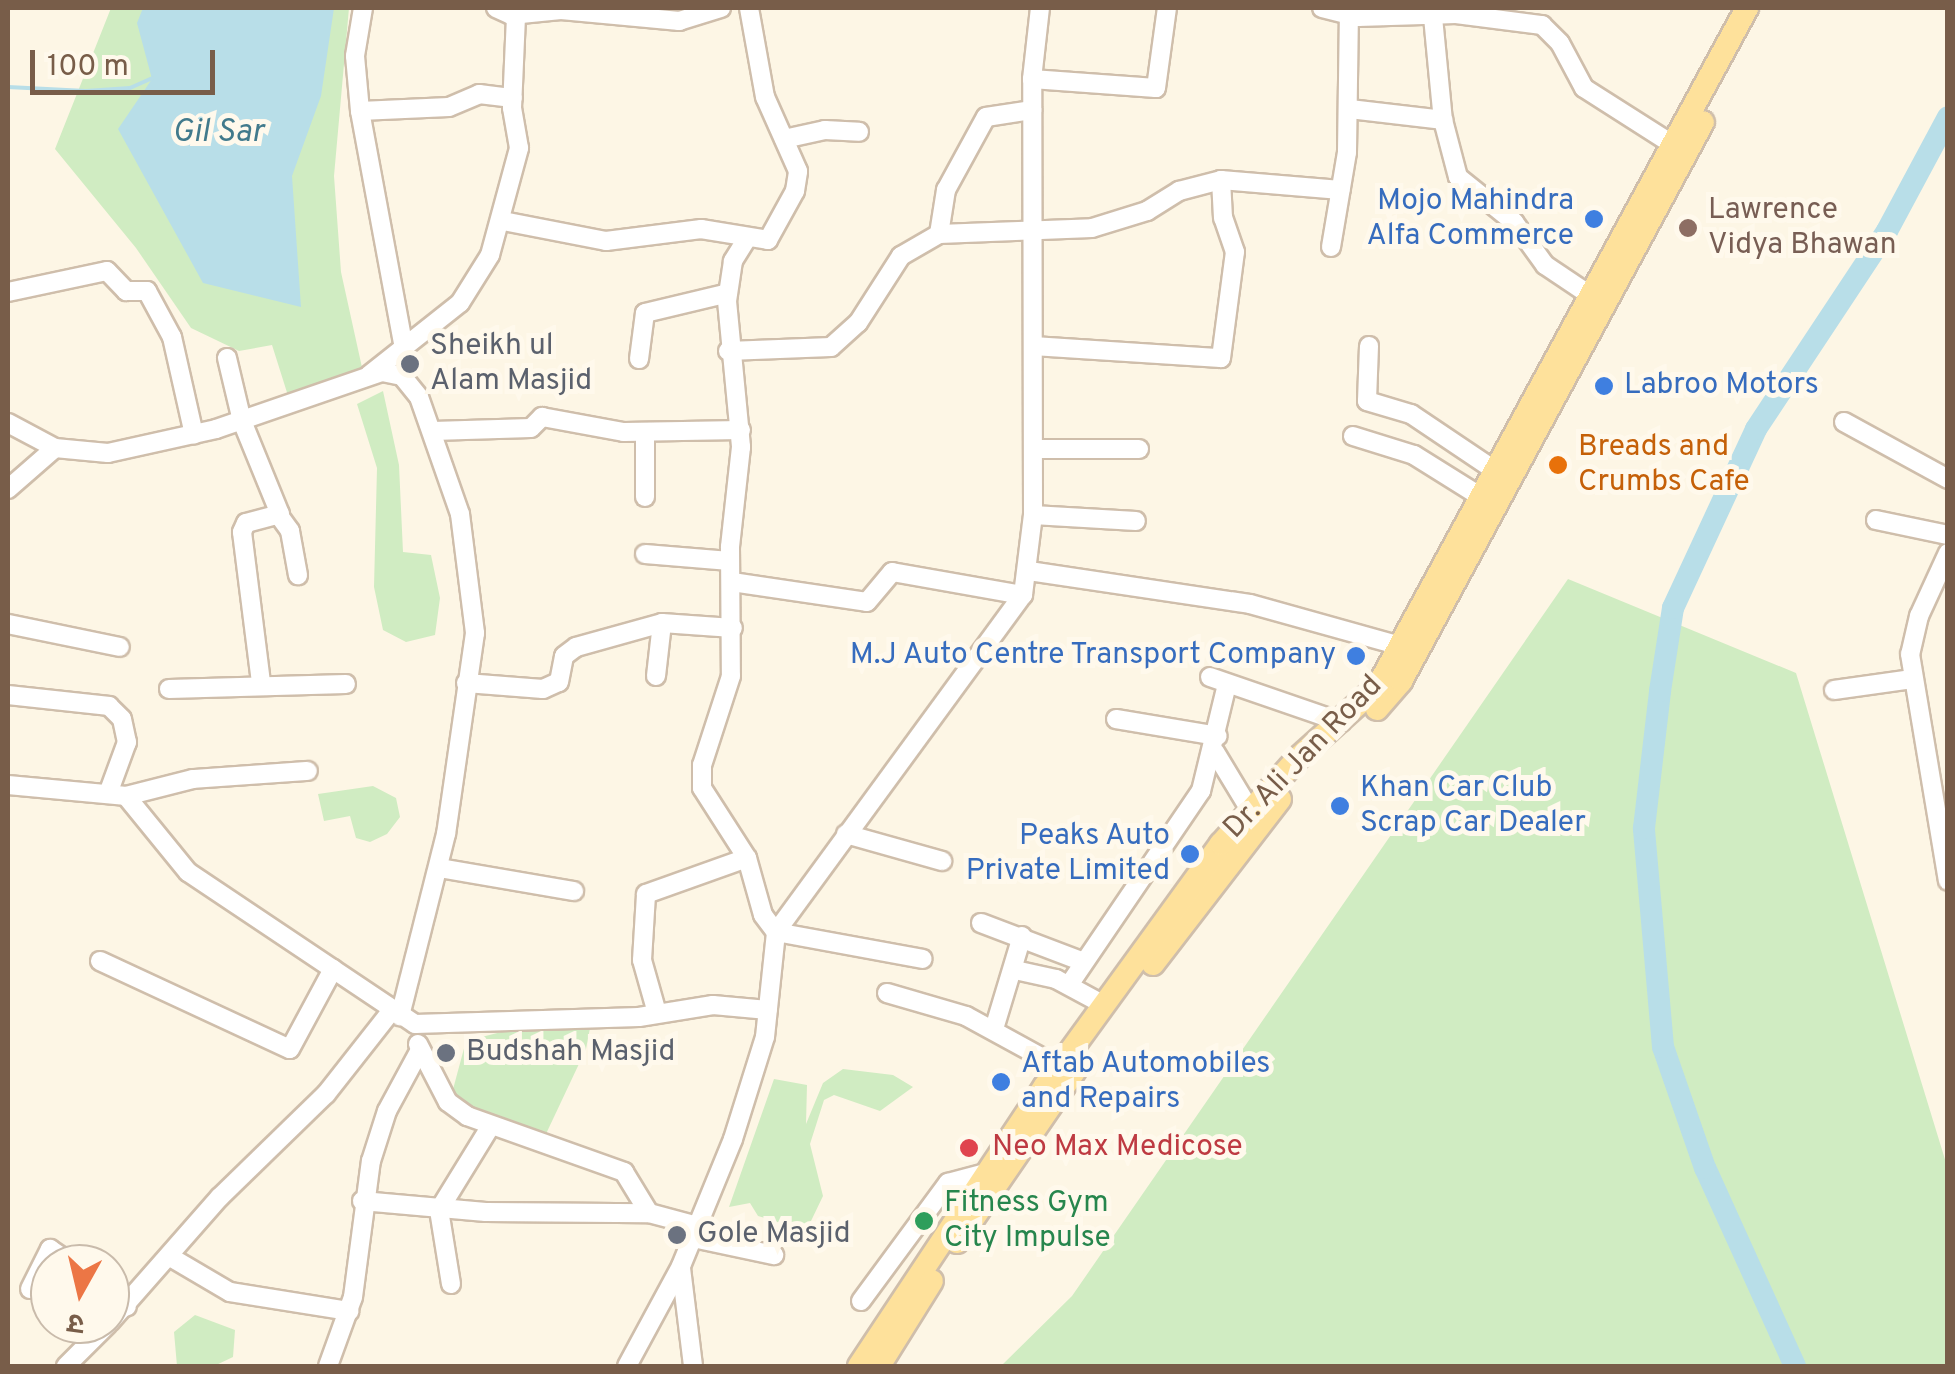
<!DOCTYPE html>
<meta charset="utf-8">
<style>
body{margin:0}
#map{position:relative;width:1955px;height:1374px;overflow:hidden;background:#fdf6e5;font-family:Overpass,"Noto Sans Devanagari",sans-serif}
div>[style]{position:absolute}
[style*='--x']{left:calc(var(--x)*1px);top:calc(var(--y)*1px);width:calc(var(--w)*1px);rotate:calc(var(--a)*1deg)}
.green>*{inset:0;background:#d0ecc2}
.water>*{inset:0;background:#b8dee8}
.stream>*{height:4px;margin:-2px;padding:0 2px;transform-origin:2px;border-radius:2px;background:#b8dee8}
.river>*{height:22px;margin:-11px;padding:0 11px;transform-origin:11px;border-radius:11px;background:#b8dee8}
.roads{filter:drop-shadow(2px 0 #cfbeab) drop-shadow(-2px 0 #cfbeab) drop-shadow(0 2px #cfbeab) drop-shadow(0 -2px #cfbeab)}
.minor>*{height:18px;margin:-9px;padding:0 9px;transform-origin:9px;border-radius:9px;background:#fff}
.major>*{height:22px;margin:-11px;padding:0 11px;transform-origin:11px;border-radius:11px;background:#fee19b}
.dots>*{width:28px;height:28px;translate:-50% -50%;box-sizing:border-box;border:5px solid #fff9ec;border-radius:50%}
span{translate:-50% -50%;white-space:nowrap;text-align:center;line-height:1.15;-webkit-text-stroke:10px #fff9ec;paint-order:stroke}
.shop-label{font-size:30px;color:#366cbe}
.right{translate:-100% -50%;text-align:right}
.left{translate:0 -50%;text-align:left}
.education-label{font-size:30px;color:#785e54}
.worship-label{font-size:30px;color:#5b616d}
.food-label{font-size:30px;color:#c56008}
.street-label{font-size:30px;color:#785d49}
.health-label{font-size:30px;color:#be3a42}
.leisure-label{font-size:30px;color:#27864d}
.water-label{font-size:32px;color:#417a8c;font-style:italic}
.frame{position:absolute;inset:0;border:10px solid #785d49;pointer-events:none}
.north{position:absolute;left:30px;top:1244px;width:100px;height:100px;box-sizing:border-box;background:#fff9ec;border:2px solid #c9bbab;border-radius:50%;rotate:188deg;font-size:28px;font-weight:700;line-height:40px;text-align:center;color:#785d49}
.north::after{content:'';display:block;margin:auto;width:35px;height:45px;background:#ec7645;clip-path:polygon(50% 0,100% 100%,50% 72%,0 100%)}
.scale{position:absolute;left:30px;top:50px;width:185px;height:45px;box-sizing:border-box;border:5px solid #785d49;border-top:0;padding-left:12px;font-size:30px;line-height:35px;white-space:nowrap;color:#785d49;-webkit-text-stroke:8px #fff9ec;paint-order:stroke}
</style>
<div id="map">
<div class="green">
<div style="clip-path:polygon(111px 8px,349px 8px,334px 176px,341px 272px,363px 372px,290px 402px,272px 345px,239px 351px,191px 328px,136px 248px,55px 149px)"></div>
<div style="clip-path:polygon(383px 391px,399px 465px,403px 552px,431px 555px,440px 598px,435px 635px,406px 642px,383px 630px,374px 587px,377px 468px,357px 404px)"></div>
<div style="clip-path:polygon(1568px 579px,1796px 673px,1947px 1166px,1947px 1366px,1001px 1366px,1072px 1296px)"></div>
<div style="clip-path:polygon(373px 786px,396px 798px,400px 817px,387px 834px,370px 842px,356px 838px,350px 816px,324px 821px,318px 794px)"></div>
<div style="clip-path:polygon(591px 1023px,586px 1049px,545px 1136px,458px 1105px,452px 1093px,466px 1041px,532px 1024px)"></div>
<div style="clip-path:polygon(843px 1069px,893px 1075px,913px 1087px,880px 1111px,834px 1095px,824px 1100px,810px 1144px,823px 1196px,811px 1221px,800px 1229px,758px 1216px,750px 1203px,729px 1207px,774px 1079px,807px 1085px,806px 1124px,823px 1083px)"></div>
<div style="clip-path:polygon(195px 1315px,235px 1330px,233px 1357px,214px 1366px,177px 1366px,174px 1332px)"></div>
</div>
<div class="water">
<div style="clip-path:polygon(143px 8px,334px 8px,321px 96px,292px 176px,301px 307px,203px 283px,118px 129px,152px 79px,137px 23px)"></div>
</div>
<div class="stream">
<div style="--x:8;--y:87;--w:78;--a:2.9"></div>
<div style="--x:86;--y:91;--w:44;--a:-3.9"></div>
<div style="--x:130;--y:88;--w:24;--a:-24"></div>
</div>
<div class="river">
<div style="--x:1795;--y:1366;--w:217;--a:-114.4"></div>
<div style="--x:1705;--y:1168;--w:128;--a:-109.1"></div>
<div style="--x:1663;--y:1047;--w:220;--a:-95"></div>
<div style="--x:1644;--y:828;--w:138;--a:-83.3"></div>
<div style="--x:1660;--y:691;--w:84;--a:-81.1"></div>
<div style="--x:1673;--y:608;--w:197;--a:-65.1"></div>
<div style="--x:1756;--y:429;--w:237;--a:-56.5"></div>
<div style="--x:1887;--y:231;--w:129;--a:-61.8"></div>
</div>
<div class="roads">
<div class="minor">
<div style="--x:363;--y:8;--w:49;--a:99.5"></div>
<div style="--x:355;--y:56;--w:55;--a:84.8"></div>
<div style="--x:360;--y:111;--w:236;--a:79.5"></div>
<div style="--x:496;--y:8;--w:17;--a:25"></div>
<div style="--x:511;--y:15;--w:50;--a:-5.7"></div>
<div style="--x:561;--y:10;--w:119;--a:5.3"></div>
<div style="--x:679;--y:21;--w:44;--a:-17.2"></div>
<div style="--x:1322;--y:8;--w:37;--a:14"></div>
<div style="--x:1358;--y:17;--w:98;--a:-1.8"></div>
<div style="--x:1456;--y:14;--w:87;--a:7.3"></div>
<div style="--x:1542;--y:25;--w:25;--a:45"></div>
<div style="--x:1560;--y:43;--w:51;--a:61.9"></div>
<div style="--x:1584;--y:88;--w:104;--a:32.5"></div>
<div style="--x:1433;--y:17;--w:103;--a:84.5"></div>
<div style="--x:1443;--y:120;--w:59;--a:75.3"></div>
<div style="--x:1458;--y:177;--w:72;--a:38.8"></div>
<div style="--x:1514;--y:222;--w:53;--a:54.2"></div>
<div style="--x:1545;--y:265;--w:66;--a:33.9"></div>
<div style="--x:1032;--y:79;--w:124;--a:4.2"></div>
<div style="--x:1156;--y:88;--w:81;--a:-82.2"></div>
<div style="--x:1350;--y:109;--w:94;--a:6.7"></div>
<div style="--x:360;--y:111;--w:89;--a:-2.6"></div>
<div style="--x:449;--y:107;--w:33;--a:-23"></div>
<div style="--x:479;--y:94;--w:34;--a:7"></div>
<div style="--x:784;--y:139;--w:42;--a:-12.4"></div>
<div style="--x:825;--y:130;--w:34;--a:3"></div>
<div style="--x:503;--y:221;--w:105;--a:11"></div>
<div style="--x:606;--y:241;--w:96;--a:-7.2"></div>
<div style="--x:701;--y:229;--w:68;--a:9.3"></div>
<div style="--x:768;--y:240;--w:56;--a:-61.1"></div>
<div style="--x:795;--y:191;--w:20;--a:-81"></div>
<div style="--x:798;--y:171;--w:81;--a:-114"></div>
<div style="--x:765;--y:97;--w:90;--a:-100.2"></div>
<div style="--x:939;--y:234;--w:45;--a:-81"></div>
<div style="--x:946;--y:190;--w:83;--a:-61.3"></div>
<div style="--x:986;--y:117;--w:47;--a:-8.7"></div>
<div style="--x:746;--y:240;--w:25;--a:122"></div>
<div style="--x:733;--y:261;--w:40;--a:98.5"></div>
<div style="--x:727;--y:301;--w:147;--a:84.5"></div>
<div style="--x:741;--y:447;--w:101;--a:96.3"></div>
<div style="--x:730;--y:547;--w:129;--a:89.6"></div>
<div style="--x:731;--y:676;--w:94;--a:108"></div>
<div style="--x:702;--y:765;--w:23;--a:90"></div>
<div style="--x:702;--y:788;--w:83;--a:57.3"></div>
<div style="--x:747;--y:858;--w:59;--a:74.3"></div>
<div style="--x:763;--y:915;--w:21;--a:53"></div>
<div style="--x:776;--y:932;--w:149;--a:10.4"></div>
<div style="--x:1331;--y:247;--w:96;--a:-80.4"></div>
<div style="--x:1347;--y:152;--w:137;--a:-89.2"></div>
<div style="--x:8;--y:292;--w:101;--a:-12"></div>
<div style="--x:107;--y:271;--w:28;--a:46"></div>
<div style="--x:126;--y:291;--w:21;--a:0"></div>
<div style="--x:147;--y:291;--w:52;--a:61.5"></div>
<div style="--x:172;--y:337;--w:100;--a:77.3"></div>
<div style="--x:1033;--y:346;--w:188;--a:3.7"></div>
<div style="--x:1221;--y:358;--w:107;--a:-82.5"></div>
<div style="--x:1235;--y:252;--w:36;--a:-109"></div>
<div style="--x:1223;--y:218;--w:38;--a:-93"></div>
<div style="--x:1369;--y:346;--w:55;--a:92.1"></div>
<div style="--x:1367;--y:401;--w:46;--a:16.5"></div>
<div style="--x:1411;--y:414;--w:99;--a:33.9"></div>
<div style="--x:728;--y:351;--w:103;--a:-2.2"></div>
<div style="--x:831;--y:347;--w:36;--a:-42"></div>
<div style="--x:858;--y:323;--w:80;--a:-57.3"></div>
<div style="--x:901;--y:256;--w:44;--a:-30.1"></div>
<div style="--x:939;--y:234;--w:153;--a:-2.2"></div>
<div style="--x:1092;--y:228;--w:58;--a:-17.2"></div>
<div style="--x:1147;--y:211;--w:38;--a:-32"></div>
<div style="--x:1179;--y:191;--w:43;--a:-14.7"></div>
<div style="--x:1221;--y:180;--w:120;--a:4.8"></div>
<div style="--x:227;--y:358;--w:65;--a:76.6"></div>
<div style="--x:242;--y:421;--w:100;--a:67.8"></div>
<div style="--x:280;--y:514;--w:35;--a:165"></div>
<div style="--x:246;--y:523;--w:10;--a:114"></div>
<div style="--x:242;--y:532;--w:151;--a:82.8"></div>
<div style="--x:639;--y:359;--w:46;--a:-82.6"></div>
<div style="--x:645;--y:313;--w:85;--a:-13.5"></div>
<div style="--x:369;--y:375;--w:116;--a:-38.4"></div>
<div style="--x:460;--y:303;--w:57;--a:-58"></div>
<div style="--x:490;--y:255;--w:111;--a:-74.8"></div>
<div style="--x:519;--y:148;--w:41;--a:-99.9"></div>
<div style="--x:512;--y:108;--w:93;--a:-87.5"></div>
<div style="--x:1844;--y:422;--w:119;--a:28.7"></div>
<div style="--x:8;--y:423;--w:53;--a:28"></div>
<div style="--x:55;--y:448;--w:53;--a:5.4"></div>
<div style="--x:108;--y:453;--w:111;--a:-12.5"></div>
<div style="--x:216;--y:429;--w:176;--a:-19"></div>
<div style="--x:382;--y:372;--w:20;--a:11"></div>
<div style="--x:402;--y:376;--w:27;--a:51"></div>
<div style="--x:419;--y:397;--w:124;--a:70.7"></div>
<div style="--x:460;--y:514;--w:120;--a:82.8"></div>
<div style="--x:475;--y:633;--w:203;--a:98.2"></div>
<div style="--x:446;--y:834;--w:188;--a:104.2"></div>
<div style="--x:433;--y:431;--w:98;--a:-1.8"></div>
<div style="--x:531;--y:428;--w:16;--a:-45"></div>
<div style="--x:542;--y:417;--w:83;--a:10.4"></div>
<div style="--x:624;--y:432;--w:117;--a:-1"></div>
<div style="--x:1353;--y:436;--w:64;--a:17.3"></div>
<div style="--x:1414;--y:455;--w:75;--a:32"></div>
<div style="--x:1033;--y:449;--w:106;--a:0"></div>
<div style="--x:8;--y:489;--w:62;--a:-41.1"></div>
<div style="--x:645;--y:497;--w:64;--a:-90"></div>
<div style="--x:1033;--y:515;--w:103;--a:3.3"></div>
<div style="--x:280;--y:517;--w:17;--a:54"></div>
<div style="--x:290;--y:531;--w:45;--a:79.7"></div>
<div style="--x:1876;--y:520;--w:74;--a:11.8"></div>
<div style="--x:1948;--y:553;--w:69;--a:114.7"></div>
<div style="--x:1919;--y:616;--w:39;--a:103"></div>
<div style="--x:1910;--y:654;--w:230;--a:80.5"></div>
<div style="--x:645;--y:554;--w:85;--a:4.7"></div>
<div style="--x:1029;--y:571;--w:223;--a:8.5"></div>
<div style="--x:1250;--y:604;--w:156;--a:15.6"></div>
<div style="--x:732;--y:582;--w:136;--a:8.4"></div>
<div style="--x:867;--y:602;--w:39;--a:-50"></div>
<div style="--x:892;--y:572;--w:133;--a:10"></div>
<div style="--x:8;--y:624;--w:114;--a:11.6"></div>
<div style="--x:656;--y:676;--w:53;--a:-83.5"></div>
<div style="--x:1210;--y:677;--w:139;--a:19"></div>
<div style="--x:466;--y:683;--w:77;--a:4.5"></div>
<div style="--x:543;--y:689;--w:17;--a:-24"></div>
<div style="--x:559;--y:682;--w:26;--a:-79"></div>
<div style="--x:564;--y:656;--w:15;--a:-37"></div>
<div style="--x:576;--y:647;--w:89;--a:-15.6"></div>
<div style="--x:662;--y:623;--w:71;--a:4"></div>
<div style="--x:169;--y:689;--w:177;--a:-1.6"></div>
<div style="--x:1834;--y:690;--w:79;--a:-8"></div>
<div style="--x:8;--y:695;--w:102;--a:6.2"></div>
<div style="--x:109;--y:706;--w:18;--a:45"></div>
<div style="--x:122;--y:719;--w:24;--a:78"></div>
<div style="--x:127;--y:742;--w:52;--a:110.2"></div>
<div style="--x:1116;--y:719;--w:103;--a:9.5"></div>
<div style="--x:1215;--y:752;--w:68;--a:58.9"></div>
<div style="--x:8;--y:785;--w:119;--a:5.3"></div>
<div style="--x:126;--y:796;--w:98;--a:50.8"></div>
<div style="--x:188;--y:872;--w:273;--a:33.8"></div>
<div style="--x:415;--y:1024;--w:224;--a:-1.8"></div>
<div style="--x:639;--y:1017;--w:75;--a:-9.2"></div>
<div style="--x:713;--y:1005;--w:55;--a:5.2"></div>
<div style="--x:126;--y:796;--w:69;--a:-14.2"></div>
<div style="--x:193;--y:779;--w:115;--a:-4"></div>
<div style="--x:846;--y:834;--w:100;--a:15.7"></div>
<div style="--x:439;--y:868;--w:137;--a:9.7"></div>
<div style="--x:981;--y:923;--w:107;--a:20.8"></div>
<div style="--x:100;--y:961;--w:209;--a:24.9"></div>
<div style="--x:290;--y:1049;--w:91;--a:-61.7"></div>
<div style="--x:1015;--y:970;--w:42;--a:12.4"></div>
<div style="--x:1056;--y:979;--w:55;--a:28.4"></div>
<div style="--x:1069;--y:985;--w:235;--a:-55.8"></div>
<div style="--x:1201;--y:791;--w:110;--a:-76.3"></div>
<div style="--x:887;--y:993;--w:82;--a:16.2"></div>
<div style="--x:966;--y:1016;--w:106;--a:28.7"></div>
<div style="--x:657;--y:1013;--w:55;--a:-105.8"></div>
<div style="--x:642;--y:960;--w:66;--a:-86.5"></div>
<div style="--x:646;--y:894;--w:107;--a:-19.6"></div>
<div style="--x:994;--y:1029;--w:97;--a:-73.2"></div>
<div style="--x:418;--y:1044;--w:65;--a:62.7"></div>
<div style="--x:448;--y:1102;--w:24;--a:36"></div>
<div style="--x:467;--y:1116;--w:167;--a:19.6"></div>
<div style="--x:624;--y:1172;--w:48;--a:58.6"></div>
<div style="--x:362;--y:1201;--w:124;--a:5.1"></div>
<div style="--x:486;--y:1212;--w:163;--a:0.4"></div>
<div style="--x:649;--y:1213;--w:51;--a:14.9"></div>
<div style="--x:693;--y:1238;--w:83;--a:11.9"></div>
<div style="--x:172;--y:1258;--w:67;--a:30.4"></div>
<div style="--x:230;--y:1292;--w:121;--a:9.1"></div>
<div style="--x:681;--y:1268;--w:99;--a:83"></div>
<div style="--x:451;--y:1284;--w:75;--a:-99.2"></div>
<div style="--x:439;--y:1210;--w:97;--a:-58.4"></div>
<div style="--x:30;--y:1289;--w:45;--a:-63.4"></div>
<div style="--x:50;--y:1249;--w:27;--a:34"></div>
<div style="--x:110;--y:1294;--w:21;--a:37"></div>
<div style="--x:861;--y:1301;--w:147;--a:-53.6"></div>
<div style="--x:948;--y:1183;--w:38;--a:-15"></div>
<div style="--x:110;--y:1322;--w:167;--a:-48.7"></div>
<div style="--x:220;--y:1197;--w:148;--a:-44.2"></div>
<div style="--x:326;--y:1094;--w:107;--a:-51.8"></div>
<div style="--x:66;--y:1366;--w:59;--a:-45"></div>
<div style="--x:328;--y:1366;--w:73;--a:-70.1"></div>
<div style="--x:353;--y:1297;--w:137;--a:-82.5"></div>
<div style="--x:371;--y:1161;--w:52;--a:-72.3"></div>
<div style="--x:387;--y:1111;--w:69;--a:-61.6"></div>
<div style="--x:627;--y:1366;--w:114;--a:-61.6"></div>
<div style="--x:681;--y:1266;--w:137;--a:-67.7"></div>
<div style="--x:733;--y:1139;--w:107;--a:-72.6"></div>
<div style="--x:765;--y:1037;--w:106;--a:-84"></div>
<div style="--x:776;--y:932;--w:418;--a:-53.8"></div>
<div style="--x:1023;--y:595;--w:81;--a:-82.9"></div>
<div style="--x:1033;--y:515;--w:436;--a:-90.1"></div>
<div style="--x:1032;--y:79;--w:71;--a:-83.6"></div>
</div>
<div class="major">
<div style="--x:1377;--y:709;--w:37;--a:-49"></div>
<div style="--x:1401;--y:681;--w:635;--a:-61.62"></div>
<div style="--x:1153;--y:964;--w:208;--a:-52.4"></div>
<div style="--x:957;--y:1242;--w:209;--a:-55.5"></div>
<div style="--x:859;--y:1366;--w:336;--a:-56.4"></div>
<div style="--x:1045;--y:1086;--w:299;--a:-54"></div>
<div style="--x:1221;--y:844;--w:114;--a:-48.2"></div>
<div style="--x:1297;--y:759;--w:109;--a:-42"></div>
<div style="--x:1378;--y:686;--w:772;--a:-61.44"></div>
<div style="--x:879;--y:1366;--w:100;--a:-58.1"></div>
</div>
</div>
<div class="dots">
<div style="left:1594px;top:219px;background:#3f7fe0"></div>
<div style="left:1688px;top:228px;background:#8d6e63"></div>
<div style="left:410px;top:364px;background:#6b7280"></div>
<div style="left:1604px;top:386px;background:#3f7fe0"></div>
<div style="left:1558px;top:465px;background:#e8710a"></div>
<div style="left:1356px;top:656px;background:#3f7fe0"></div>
<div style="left:1340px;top:806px;background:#3f7fe0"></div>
<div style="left:1190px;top:854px;background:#3f7fe0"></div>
<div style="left:446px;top:1053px;background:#6b7280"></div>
<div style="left:1001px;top:1082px;background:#3f7fe0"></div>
<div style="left:969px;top:1148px;background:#e0444e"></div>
<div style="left:924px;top:1221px;background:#2e9e5b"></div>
<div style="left:677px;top:1235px;background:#6b7280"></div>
</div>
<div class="shop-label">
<span class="right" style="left:1574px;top:219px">Mojo Mahindra<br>Alfa Commerce</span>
<span class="left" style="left:1624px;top:386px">Labroo Motors</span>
<span class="right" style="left:1336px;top:656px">M.J Auto Centre Transport Company</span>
<span class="left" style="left:1360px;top:806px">Khan Car Club<br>Scrap Car Dealer</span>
<span class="right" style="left:1170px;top:854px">Peaks Auto<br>Private Limited</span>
<span class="left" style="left:1021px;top:1082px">Aftab Automobiles<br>and Repairs</span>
</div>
<div class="education-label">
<span class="left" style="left:1708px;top:228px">Lawrence<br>Vidya Bhawan</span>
</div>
<div class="worship-label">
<span class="left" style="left:430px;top:364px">Sheikh ul<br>Alam Masjid</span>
<span class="left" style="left:466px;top:1053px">Budshah Masjid</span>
<span class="left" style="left:697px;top:1235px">Gole Masjid</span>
</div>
<div class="food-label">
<span class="left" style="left:1578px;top:465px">Breads and<br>Crumbs Cafe</span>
</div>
<div class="street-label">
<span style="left:1304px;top:758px;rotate:-46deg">Dr. Ali Jan Road</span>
</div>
<div class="health-label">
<span class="left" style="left:992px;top:1148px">Neo Max Medicose</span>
</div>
<div class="leisure-label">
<span class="left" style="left:944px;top:1221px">Fitness Gym<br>City Impulse</span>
</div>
<div class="water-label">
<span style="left:218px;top:133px">Gil Sar</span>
</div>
<div class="frame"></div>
<div class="north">उ</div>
<div class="scale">100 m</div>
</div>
